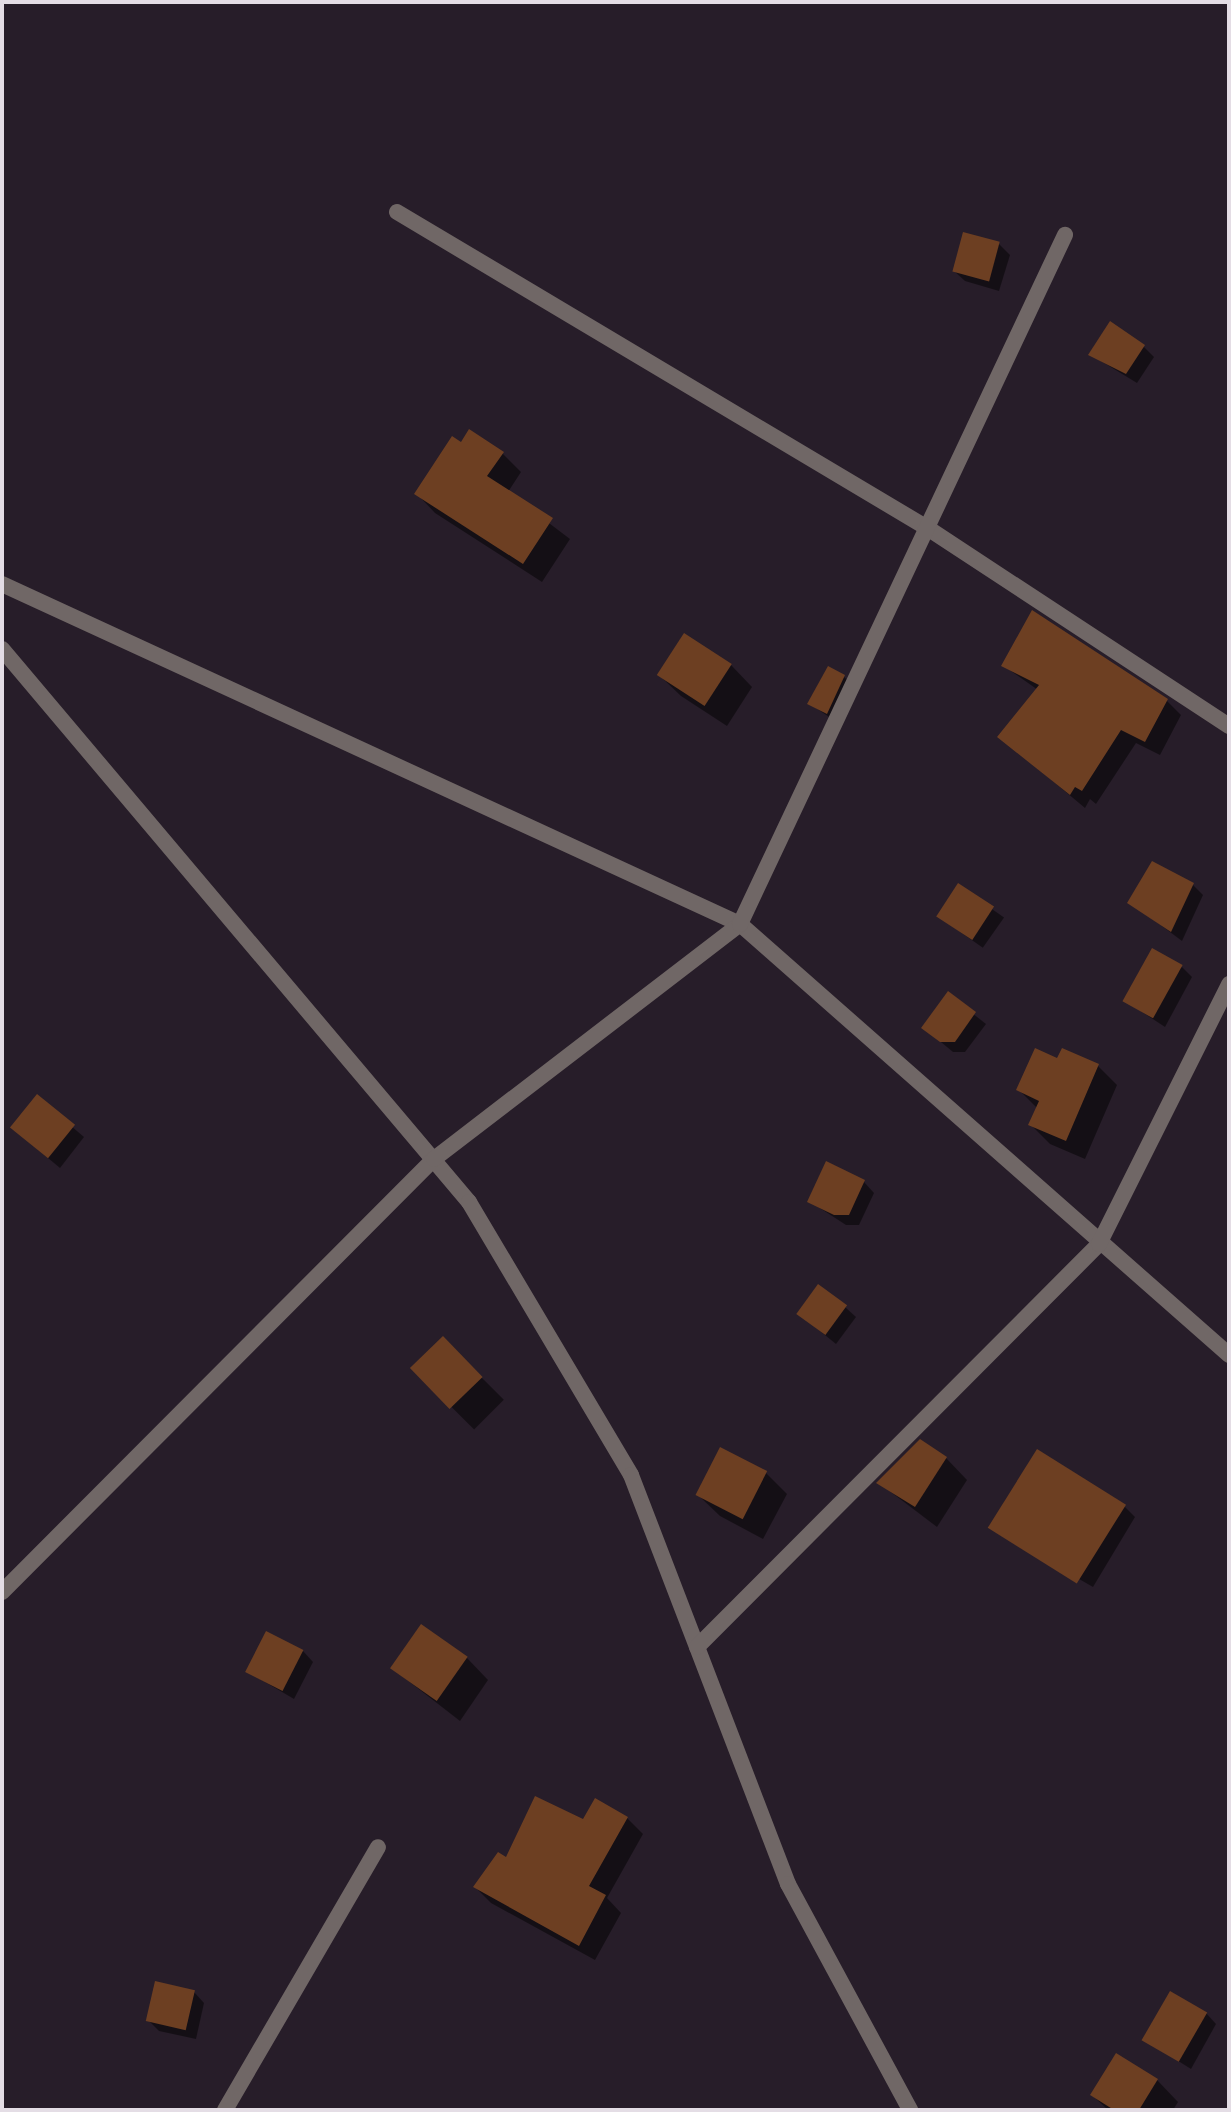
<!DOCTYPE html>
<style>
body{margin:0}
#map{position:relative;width:1231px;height:2112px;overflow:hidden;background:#271d29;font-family:Raleway,sans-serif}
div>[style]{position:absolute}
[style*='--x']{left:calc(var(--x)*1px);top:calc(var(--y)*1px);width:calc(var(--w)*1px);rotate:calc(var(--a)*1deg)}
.shadow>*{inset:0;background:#0007;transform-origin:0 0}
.building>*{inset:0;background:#6d3f22;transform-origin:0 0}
.minor>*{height:16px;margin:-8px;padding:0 8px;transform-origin:8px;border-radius:8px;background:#706766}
span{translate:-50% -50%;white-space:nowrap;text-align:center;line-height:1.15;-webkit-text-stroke:8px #1d141f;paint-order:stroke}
.frame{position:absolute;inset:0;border:4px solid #e4dde5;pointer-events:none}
</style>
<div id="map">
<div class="shadow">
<div style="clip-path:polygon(999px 244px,1010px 255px,999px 291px,965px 281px,954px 271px)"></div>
<div style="clip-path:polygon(1144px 347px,1154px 357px,1137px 383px,1091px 355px)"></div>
<div style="clip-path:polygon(461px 445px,502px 453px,521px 472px,508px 492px,570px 539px,542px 582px,435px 513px,417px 494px)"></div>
<div style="clip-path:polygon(731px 665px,752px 687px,727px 726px,681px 696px,659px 675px)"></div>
<div style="clip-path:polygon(1004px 666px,1166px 700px,1181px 715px,1160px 755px,1136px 743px,1096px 804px,1090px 799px,1085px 808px,1000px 737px,1038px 690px)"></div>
<div style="clip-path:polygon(844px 677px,855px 687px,838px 723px,810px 704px)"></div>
<div style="clip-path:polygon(1192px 884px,1203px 895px,1182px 941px,1130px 902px)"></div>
<div style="left:959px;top:886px;width:55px;height:37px;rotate:35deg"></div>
<div style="clip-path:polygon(1182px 967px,1192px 977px,1165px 1027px,1127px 1002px)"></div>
<div style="clip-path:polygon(948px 994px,986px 1024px,965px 1052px,953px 1052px,924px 1028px)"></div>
<div style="clip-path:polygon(1058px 1061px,1098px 1066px,1117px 1085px,1085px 1159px,1050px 1144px,1031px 1125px,1038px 1109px,1018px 1089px)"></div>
<div style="clip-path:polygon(37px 1097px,84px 1137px,60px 1168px,24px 1138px)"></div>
<div style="clip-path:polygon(864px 1182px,874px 1193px,859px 1225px,846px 1225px,809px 1201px)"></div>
<div style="clip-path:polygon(845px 1307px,856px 1317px,836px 1344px,799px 1314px)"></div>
<div style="left:443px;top:1339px;width:86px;height:42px;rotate:45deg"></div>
<div style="clip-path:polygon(946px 1458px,967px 1480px,937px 1527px,879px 1483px)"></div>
<div style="clip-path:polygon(766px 1473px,787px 1494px,763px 1539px,720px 1516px,698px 1495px)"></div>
<div style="clip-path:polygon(1125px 1507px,1135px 1517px,1093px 1587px,994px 1530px)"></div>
<div style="clip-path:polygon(303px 1651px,313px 1662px,294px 1699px,248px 1672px)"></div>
<div style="clip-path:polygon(467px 1658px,488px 1680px,460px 1721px,393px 1669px)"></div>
<div style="clip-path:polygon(627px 1818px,643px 1834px,607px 1898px,621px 1913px,595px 1960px,491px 1903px,475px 1887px,507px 1860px,584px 1822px)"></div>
<div style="clip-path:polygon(194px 1992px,204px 2003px,196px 2039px,159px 2031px,148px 2020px)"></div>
<div style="clip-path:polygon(1206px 2013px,1216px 2024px,1191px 2069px,1145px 2040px)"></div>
<div style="clip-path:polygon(1157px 2080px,1178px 2102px,1173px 2110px,1108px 2110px,1092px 2095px)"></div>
</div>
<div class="building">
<div style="left:963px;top:232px;width:38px;height:41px;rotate:15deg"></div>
<div style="clip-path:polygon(1110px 321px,1145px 345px,1126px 374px,1088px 355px)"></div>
<div style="clip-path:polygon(469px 429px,504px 452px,487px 476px,553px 518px,523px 564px,414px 494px,452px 436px,461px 442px)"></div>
<div style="clip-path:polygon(1032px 610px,1168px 699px,1145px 742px,1121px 730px,1082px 791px,1075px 787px,1070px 795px,997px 737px,1039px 685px,1001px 666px)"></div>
<div style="left:684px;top:633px;width:57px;height:50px;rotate:33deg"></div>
<div style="clip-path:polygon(828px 666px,845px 675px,827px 714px,807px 704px)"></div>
<div style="clip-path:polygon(1152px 861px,1194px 883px,1171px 932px,1127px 903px)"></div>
<div style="left:958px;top:883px;width:43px;height:40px;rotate:33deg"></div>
<div style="left:1152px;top:948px;width:35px;height:61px;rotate:29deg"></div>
<div style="clip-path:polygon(948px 991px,976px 1012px,955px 1042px,940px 1042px,921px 1028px)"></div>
<div style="clip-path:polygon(1035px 1048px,1057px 1058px,1062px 1048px,1099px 1064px,1066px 1141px,1028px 1125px,1039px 1101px,1016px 1090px)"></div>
<div style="left:37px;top:1094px;width:49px;height:43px;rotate:39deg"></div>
<div style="clip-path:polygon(826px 1161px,865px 1180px,849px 1215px,834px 1215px,807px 1202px)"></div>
<div style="left:818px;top:1284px;width:36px;height:37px;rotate:36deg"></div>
<div style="left:443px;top:1336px;width:57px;height:46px;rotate:46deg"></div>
<div style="clip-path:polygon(920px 1439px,947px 1457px,915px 1507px,876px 1483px)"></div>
<div style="left:720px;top:1447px;width:53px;height:54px;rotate:27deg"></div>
<div style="left:1037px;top:1449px;width:105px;height:93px;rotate:32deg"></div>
<div style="left:421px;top:1624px;width:57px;height:54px;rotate:35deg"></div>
<div style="left:266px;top:1631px;width:42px;height:46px;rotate:27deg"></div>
<div style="clip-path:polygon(535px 1796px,583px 1819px,595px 1798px,628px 1817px,589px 1886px,606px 1895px,579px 1946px,473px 1887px,498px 1852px,506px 1857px)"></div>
<div style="left:155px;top:1981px;width:41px;height:41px;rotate:13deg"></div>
<div style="left:1170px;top:1991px;width:43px;height:57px;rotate:30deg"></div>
<div style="clip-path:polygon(1116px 2053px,1158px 2079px,1139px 2110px,1114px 2110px,1090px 2095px)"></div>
</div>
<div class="minor">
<div style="--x:397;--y:212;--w:619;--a:30.79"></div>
<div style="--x:929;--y:529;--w:359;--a:33.3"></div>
<div style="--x:2;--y:584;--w:813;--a:24.74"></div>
<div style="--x:740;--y:924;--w:652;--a:41.39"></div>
<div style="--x:2;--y:649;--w:724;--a:49.82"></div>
<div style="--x:469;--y:1202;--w:317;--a:59.3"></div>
<div style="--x:631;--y:1475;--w:438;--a:69"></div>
<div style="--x:788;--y:1884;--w:257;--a:61.6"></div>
<div style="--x:2;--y:1592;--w:612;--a:-45.07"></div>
<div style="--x:434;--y:1159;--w:386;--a:-37.5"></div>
<div style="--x:740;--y:924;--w:762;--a:-64.75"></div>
<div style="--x:697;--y:1647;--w:569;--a:-45.07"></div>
<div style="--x:1099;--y:1244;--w:291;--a:-63.4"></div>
<div style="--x:225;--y:2110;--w:304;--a:-59.8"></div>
</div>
<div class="frame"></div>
</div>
